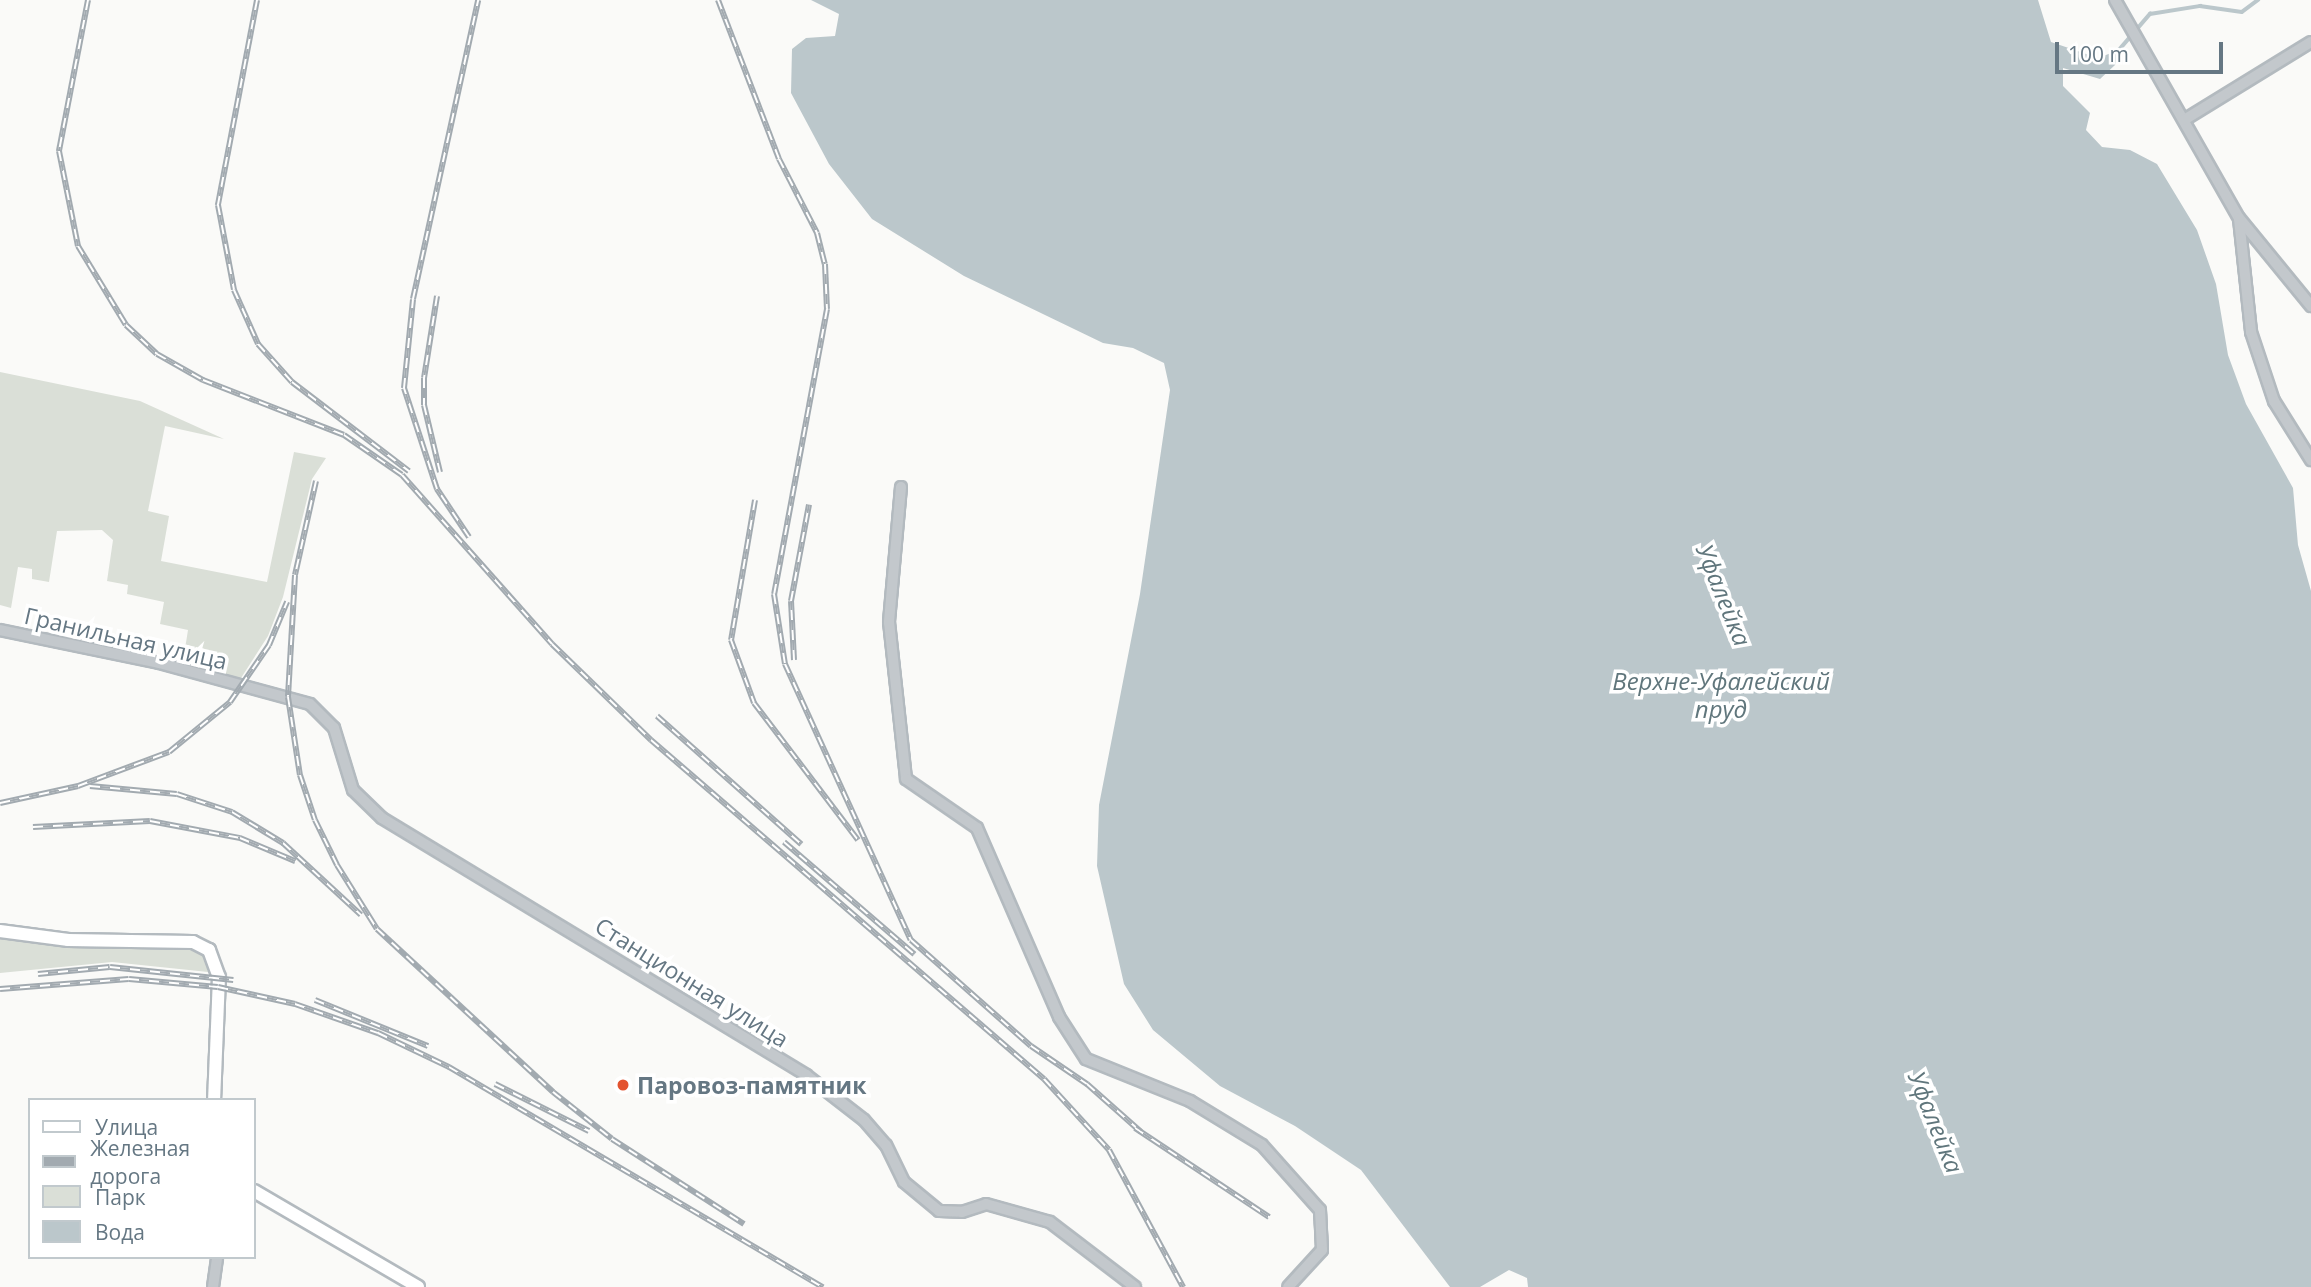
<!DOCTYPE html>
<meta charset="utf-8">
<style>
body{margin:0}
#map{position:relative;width:2311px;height:1287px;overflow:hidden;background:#fafaf8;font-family:"Open Sans",sans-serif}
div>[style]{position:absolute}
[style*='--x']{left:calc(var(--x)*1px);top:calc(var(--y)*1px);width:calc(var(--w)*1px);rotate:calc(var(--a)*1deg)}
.green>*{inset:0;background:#dadfd7}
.water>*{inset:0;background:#bbc7cb}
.stream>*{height:3.5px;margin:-1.75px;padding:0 1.75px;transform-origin:1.75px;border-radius:1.75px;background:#bbc7cb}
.roads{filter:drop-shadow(2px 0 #b3babf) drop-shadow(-2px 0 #b3babf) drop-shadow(0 2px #b3babf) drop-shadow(0 -2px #b3babf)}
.street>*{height:10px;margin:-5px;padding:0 5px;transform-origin:5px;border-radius:5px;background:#c3c8cc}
.secondary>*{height:12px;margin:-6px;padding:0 6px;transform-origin:6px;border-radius:6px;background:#fff}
.rail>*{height:6px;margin-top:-3px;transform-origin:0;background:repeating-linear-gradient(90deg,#fff 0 10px,#a2aab0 0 20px);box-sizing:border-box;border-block:2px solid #a2aab0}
.dots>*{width:19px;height:19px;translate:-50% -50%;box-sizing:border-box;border:4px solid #fff;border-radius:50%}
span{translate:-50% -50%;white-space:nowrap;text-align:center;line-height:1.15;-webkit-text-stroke:7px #fff;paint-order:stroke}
.street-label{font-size:23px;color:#657783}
.poi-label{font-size:23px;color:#657783;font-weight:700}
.left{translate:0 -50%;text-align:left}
.water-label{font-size:24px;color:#60767c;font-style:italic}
.legend{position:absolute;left:28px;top:1098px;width:228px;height:161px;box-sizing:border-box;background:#fff;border:2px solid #c1c9cd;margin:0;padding:9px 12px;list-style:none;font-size:21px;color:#657783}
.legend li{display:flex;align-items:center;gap:14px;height:35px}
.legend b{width:35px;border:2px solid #c1c9cd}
.scale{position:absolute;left:2055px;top:42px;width:168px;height:32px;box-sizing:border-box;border:4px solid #657783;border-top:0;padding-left:9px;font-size:21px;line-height:24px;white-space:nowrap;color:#657783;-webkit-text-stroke:5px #fff;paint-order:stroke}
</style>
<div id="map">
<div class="green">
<div style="clip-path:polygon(0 372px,140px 401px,224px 439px,165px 426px,148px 511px,169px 516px,161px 561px,267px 582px,294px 452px,326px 458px,312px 479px,283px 597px,268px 636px,241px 678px,199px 667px,198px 658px,184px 655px,188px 630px,160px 624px,164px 602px,127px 594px,128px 585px,107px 581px,113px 540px,102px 530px,57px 531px,49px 582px,32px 579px,32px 569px,18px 567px,11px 608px,0 605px)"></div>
<div style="clip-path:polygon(0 937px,188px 947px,205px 957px,208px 972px,112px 962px,0 973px)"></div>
</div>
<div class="water">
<div style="clip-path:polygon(811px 0,2038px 0,2051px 42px,2098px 58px,2119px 50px,2115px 65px,2100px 79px,2063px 68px,2063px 86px,2090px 113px,2086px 130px,2102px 147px,2130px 150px,2157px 164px,2197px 230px,2216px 284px,2228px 355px,2246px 404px,2293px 488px,2298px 545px,2311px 591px,2311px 1287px,1528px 1287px,1527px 1278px,1509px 1270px,1480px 1287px,1450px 1287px,1361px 1170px,1295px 1126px,1220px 1086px,1153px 1030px,1124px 984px,1097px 866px,1099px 805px,1140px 594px,1170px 390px,1164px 363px,1133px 348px,1103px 343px,964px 276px,872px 219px,829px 164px,791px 93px,792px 49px,806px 38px,835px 36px,839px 14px)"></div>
</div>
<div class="stream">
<div style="--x:2119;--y:50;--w:48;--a:-49.3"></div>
<div style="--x:2150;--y:14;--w:51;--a:-9.1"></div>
<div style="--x:2200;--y:6;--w:42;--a:8.1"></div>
<div style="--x:2242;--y:12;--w:20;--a:-37"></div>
</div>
<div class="roads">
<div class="street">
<div style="--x:2115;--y:0;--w:251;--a:60.4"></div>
<div style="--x:2239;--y:218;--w:114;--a:50.7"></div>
<div style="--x:2184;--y:120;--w:149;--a:-31.6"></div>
<div style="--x:2239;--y:219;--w:114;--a:83.9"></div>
<div style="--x:2251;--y:332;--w:73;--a:71.6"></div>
<div style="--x:2274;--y:401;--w:70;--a:57.9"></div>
<div style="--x:901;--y:487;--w:136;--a:95.1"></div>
<div style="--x:889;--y:622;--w:158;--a:83.8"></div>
<div style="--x:906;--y:779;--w:86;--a:34.6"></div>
<div style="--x:977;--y:828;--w:206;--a:66.5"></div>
<div style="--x:1059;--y:1017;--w:50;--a:57.3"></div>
<div style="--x:1086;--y:1059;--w:112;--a:22"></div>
<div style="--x:1190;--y:1101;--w:84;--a:31.4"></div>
<div style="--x:1262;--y:1145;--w:87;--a:48.3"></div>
<div style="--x:1320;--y:1210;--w:40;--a:87.1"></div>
<div style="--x:1322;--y:1250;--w:50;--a:132.6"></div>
<div style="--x:0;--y:630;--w:162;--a:11.7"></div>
<div style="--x:159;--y:663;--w:156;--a:15.2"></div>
<div style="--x:310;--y:704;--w:34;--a:45"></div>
<div style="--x:334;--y:728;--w:65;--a:73"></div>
<div style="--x:353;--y:790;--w:40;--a:44"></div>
<div style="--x:382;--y:818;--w:496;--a:31.2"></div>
<div style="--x:806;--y:1075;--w:73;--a:37.8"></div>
<div style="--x:864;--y:1120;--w:33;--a:49"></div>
<div style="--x:886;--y:1145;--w:41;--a:64.1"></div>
<div style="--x:904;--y:1182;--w:45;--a:39.6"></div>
<div style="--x:939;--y:1211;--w:23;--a:2"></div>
<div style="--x:962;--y:1212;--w:25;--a:-18"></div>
<div style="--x:986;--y:1204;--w:66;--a:15.7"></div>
<div style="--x:1050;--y:1222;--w:107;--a:37.4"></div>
<div style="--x:213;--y:1287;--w:30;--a:-82"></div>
</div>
<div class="secondary">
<div style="--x:0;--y:931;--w:69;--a:7.5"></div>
<div style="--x:68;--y:940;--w:125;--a:0.9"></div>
<div style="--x:193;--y:942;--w:18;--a:27"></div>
<div style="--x:209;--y:950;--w:29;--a:70"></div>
<div style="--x:219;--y:977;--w:123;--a:92.3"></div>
<div style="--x:254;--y:1191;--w:190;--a:30.3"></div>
</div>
</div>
<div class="rail">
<div style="--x:88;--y:0;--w:154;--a:100.9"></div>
<div style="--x:59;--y:151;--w:97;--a:78.7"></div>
<div style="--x:78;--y:246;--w:92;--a:58.7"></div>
<div style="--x:126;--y:325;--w:42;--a:43.1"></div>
<div style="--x:157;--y:354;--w:53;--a:29.5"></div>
<div style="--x:203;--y:380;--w:151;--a:21.3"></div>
<div style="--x:344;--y:435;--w:70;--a:34.6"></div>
<div style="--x:402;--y:475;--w:226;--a:48.4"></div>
<div style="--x:552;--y:644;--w:138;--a:44.1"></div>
<div style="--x:651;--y:740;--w:519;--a:40.78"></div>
<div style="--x:1044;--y:1079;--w:96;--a:47.5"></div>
<div style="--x:1109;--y:1150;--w:156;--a:61.6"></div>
<div style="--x:257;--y:0;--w:209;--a:100.8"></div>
<div style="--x:218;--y:205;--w:86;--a:79.3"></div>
<div style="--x:234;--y:290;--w:59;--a:66"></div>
<div style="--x:258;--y:344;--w:51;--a:48.2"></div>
<div style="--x:292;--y:382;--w:147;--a:37.3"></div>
<div style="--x:718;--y:0;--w:170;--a:69"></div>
<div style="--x:779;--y:159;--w:83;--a:62.8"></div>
<div style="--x:817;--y:233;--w:32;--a:76"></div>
<div style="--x:825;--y:264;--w:45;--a:87.5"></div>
<div style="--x:827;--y:309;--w:290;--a:100.5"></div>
<div style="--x:774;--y:594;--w:71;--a:81.1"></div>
<div style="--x:785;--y:664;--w:303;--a:65.5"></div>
<div style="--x:911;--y:940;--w:160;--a:41.5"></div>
<div style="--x:1031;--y:1046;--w:68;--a:34.2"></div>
<div style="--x:1087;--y:1084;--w:72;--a:41.6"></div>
<div style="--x:437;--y:296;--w:83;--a:99"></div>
<div style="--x:424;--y:378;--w:27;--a:90"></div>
<div style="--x:424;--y:405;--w:69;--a:76.6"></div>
<div style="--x:316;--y:481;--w:96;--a:102.6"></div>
<div style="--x:295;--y:575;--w:122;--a:93.3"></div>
<div style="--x:288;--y:697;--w:79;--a:81.3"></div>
<div style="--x:300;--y:775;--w:47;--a:71.6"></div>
<div style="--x:315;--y:820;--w:50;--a:63.9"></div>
<div style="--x:337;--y:865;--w:75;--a:58"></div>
<div style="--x:377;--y:929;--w:240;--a:42.8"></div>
<div style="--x:553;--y:1092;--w:75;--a:38.5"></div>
<div style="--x:612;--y:1139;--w:157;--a:32.8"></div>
<div style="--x:755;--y:500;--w:142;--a:99.7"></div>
<div style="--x:731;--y:640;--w:67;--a:69.9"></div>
<div style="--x:754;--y:703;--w:172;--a:52.8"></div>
<div style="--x:469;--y:537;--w:58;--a:-123.7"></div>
<div style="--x:437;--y:489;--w:106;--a:-108.1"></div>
<div style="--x:404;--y:388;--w:89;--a:-84.2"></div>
<div style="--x:413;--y:299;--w:306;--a:-77.7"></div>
<div style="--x:794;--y:660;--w:59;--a:-92.9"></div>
<div style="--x:791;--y:601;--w:98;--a:-79.4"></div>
<div style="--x:657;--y:716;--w:193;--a:41.6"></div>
<div style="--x:90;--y:786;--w:87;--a:5.3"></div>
<div style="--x:177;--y:794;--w:58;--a:18.1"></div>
<div style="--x:232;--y:812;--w:60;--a:31.3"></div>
<div style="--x:283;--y:843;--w:106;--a:42.7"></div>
<div style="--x:0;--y:803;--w:80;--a:-12.3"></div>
<div style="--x:78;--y:786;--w:97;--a:-20.5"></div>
<div style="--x:169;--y:752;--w:79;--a:-39.3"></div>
<div style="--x:230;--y:702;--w:69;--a:-55.6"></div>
<div style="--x:269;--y:645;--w:47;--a:-67.3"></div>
<div style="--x:33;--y:827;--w:117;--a:-2.9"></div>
<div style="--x:150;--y:821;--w:92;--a:10.7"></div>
<div style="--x:240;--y:838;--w:60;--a:22.7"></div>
<div style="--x:784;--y:842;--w:172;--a:40.7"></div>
<div style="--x:38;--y:974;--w:72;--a:-5.6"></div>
<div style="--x:110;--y:967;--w:124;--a:6"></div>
<div style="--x:0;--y:989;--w:129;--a:-4.4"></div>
<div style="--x:129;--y:979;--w:89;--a:5.1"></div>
<div style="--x:218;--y:987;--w:79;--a:12.4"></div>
<div style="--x:295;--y:1004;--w:88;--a:19.3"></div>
<div style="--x:378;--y:1033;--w:79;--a:25.6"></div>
<div style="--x:449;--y:1067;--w:434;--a:30.5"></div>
<div style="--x:315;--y:1000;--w:122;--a:22.2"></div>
<div style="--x:495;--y:1084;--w:105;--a:26.6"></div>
<div style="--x:1135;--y:1128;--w:161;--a:33.6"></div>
</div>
<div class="dots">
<div style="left:623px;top:1085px;background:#e3532f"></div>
</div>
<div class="street-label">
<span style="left:126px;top:638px;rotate:13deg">Гранильная улица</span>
<span style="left:692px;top:982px;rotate:32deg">Станционная улица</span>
</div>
<div class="poi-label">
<span class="left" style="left:637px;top:1085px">Паровоз-памятник</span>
</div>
<div class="water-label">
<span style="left:1724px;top:595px;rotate:68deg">Уфалейка</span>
<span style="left:1721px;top:695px">Верхне-Уфалейский<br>пруд</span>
<span style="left:1936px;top:1122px;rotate:68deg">Уфалейка</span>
</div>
<ul class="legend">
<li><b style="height:9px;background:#fff"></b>Улица</li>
<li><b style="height:9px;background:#a2aab0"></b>Железная дорога</li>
<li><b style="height:19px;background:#dadfd7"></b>Парк</li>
<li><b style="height:19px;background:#bbc7cb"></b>Вода</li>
</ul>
<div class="scale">100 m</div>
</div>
